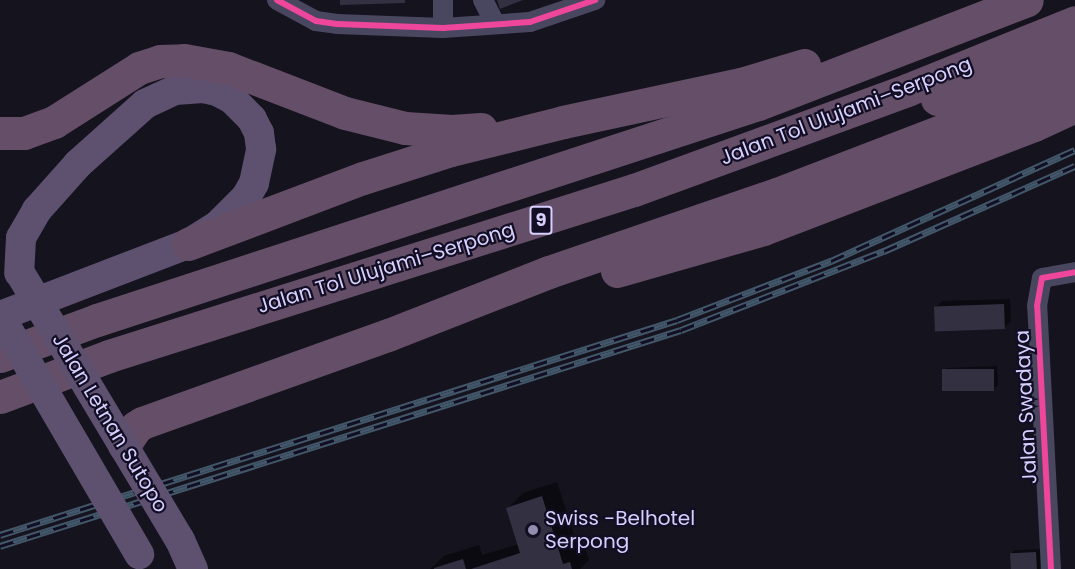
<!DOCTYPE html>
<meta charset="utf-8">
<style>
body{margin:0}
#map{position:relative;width:1075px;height:569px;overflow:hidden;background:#15131e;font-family:Poppins,sans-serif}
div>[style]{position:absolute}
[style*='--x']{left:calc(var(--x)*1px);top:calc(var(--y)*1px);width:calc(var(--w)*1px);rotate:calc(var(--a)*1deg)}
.shadow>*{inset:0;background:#0007}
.building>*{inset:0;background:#333041;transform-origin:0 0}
.minor>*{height:20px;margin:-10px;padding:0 10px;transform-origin:10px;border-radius:10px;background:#49475f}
.primary>*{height:30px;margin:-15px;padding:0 15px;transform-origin:15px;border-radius:15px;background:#5e5170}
.motorway>*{height:33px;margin:-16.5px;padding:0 16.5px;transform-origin:16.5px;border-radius:16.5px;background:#654e67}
.rail>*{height:7px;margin-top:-3.5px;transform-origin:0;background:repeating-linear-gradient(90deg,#120e23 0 14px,#425769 0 28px);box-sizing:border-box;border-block:2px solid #425769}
.primary-bridge>*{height:30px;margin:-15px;padding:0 15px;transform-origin:15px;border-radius:15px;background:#5e5170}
.cycleway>*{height:6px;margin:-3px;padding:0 3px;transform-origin:3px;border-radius:3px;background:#ed469a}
.dots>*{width:16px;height:16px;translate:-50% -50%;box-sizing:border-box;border:3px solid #120e23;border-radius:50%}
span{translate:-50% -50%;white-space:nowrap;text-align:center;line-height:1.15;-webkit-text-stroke:4.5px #120e23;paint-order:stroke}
.shield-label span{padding:2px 4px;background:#120e23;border:2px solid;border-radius:4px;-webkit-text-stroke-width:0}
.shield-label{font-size:18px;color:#d7d0ff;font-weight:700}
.street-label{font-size:20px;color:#d7d0ff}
.poi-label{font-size:20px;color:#d7d0ff}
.left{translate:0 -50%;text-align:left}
</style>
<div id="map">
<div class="shadow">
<div style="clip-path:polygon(1010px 299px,1011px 321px,1005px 327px,936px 307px,942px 301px)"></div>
<div style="clip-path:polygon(997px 366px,998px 385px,994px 389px,943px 372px,947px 368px)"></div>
<div style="clip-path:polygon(557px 482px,579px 550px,585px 548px,589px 560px,580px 569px,430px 569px,444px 556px,479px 545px,482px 555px,519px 544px,508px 508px,523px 493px)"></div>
<div style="clip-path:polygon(1040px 549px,1040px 569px,1012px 569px,1012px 553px,1015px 550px)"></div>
</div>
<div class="building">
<div style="clip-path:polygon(340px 0,405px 0,405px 3px,340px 5px)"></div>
<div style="clip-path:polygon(497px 0,523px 0,500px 9px)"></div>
<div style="left:1004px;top:304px;width:25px;height:70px;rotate:88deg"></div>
<div style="left:994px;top:369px;width:22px;height:52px;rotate:90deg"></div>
<div style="clip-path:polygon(542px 496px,563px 564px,570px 562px,572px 569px,471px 569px,520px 553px,506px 508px)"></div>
<div style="left:1036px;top:552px;width:17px;height:26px;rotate:87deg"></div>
<div style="clip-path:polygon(463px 559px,466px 569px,434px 569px,434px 568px)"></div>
</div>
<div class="minor">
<div style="--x:277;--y:0;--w:44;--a:28.3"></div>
<div style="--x:316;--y:21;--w:21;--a:8"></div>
<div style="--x:337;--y:24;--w:106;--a:2.2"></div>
<div style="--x:443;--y:28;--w:87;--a:-3.9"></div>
<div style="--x:530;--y:22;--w:69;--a:-18.7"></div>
<div style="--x:483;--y:0;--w:27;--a:63"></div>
<div style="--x:443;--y:28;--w:28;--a:-90"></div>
<div style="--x:1051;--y:569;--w:263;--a:-93"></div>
<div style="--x:1037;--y:306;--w:28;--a:-80"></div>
<div style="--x:1042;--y:278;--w:34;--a:-10"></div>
</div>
<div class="primary">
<div style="--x:0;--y:316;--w:201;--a:-21"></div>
<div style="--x:188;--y:244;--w:34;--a:-32"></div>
<div style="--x:217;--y:226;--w:41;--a:-45"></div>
<div style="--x:246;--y:197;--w:16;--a:-60"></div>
<div style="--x:254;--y:183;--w:35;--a:-78"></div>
<div style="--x:261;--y:149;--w:16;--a:-97"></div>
<div style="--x:259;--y:133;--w:16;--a:-117"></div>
<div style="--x:252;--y:119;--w:28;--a:-135"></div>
<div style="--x:232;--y:99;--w:17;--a:-152"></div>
<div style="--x:217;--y:91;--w:14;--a:-168"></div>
<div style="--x:203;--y:88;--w:28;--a:176"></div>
<div style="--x:175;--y:90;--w:33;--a:155"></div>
<div style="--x:145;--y:104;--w:90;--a:138.2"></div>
<div style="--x:78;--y:164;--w:62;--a:131.7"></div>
<div style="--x:37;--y:210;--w:32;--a:120"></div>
<div style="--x:21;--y:238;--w:35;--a:93"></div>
<div style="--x:180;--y:540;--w:32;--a:66"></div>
</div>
<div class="motorway">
<div style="--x:937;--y:99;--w:145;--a:-18.4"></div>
<div style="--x:0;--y:133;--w:24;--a:0"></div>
<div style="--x:24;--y:133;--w:32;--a:-20"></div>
<div style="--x:54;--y:122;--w:101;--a:-32.4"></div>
<div style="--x:139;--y:68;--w:22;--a:-18"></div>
<div style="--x:160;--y:61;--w:24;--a:-2"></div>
<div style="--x:184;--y:60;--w:45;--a:10.3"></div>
<div style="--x:228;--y:68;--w:125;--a:21"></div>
<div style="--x:345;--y:113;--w:62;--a:14"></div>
<div style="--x:405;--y:128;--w:47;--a:3.7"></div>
<div style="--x:452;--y:131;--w:29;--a:-4"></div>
<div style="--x:188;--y:244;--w:187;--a:-20.7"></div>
<div style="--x:363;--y:178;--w:92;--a:-17.7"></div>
<div style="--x:451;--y:150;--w:115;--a:-14"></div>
<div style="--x:563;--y:122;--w:182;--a:-12.1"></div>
<div style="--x:741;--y:84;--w:66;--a:-16.8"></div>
<div style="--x:617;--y:271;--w:152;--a:-16"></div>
<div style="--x:763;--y:229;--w:290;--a:-21"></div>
<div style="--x:1034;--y:125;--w:45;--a:-24.9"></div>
<div style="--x:0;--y:356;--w:103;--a:-20.4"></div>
<div style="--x:97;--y:320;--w:695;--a:-18.1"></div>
<div style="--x:758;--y:104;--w:288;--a:-21.1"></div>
<div style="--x:0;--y:397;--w:116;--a:-20.6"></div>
<div style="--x:109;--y:356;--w:551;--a:-17.55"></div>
<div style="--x:634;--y:190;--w:291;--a:-20.1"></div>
<div style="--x:907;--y:90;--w:181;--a:-22"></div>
<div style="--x:124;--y:445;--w:22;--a:-56"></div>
<div style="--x:136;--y:427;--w:7;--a:-34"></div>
<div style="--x:142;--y:423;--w:261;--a:-19.7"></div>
<div style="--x:388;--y:335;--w:173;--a:-21.4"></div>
<div style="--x:549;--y:272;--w:241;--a:-18.9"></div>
<div style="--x:777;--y:194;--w:257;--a:-21"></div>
<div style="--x:1017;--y:102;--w:63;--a:-23.3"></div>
</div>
<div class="rail">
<div style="--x:0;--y:535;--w:710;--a:-17.62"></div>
<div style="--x:677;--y:320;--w:165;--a:-21"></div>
<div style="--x:831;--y:261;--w:268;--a:-24.5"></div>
<div style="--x:0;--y:546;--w:714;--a:-17.6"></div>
<div style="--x:681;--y:330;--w:218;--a:-21.3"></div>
<div style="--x:884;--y:251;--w:209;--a:-24"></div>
</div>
<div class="primary-bridge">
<div style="--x:23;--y:278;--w:305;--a:59.1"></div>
<div style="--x:0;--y:316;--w:276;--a:59.7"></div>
</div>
<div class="cycleway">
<div style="--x:277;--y:0;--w:44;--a:28.3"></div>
<div style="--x:316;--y:21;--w:21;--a:8"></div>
<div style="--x:337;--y:24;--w:106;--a:2.2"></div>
<div style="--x:443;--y:28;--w:87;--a:-3.9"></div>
<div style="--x:530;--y:22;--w:69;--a:-18.7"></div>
<div style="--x:1051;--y:569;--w:263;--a:-93"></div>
<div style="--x:1037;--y:306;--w:28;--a:-80"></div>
<div style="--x:1042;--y:278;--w:34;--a:-10"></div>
</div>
<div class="dots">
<div style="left:533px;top:530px;background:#938eb0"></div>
</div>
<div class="shield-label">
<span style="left:541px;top:220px">9</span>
</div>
<div class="street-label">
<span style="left:846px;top:111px;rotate:-21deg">Jalan Tol Ulujami–Serpong</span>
<span style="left:386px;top:268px;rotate:-17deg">Jalan Tol Ulujami–Serpong</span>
<span style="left:1026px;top:407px;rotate:-93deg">Jalan Swadaya</span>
<span style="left:110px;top:423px;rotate:59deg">Jalan Letnan Sutopo</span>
</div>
<div class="poi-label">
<span class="left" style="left:545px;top:530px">Swiss -Belhotel<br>Serpong</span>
</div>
</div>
